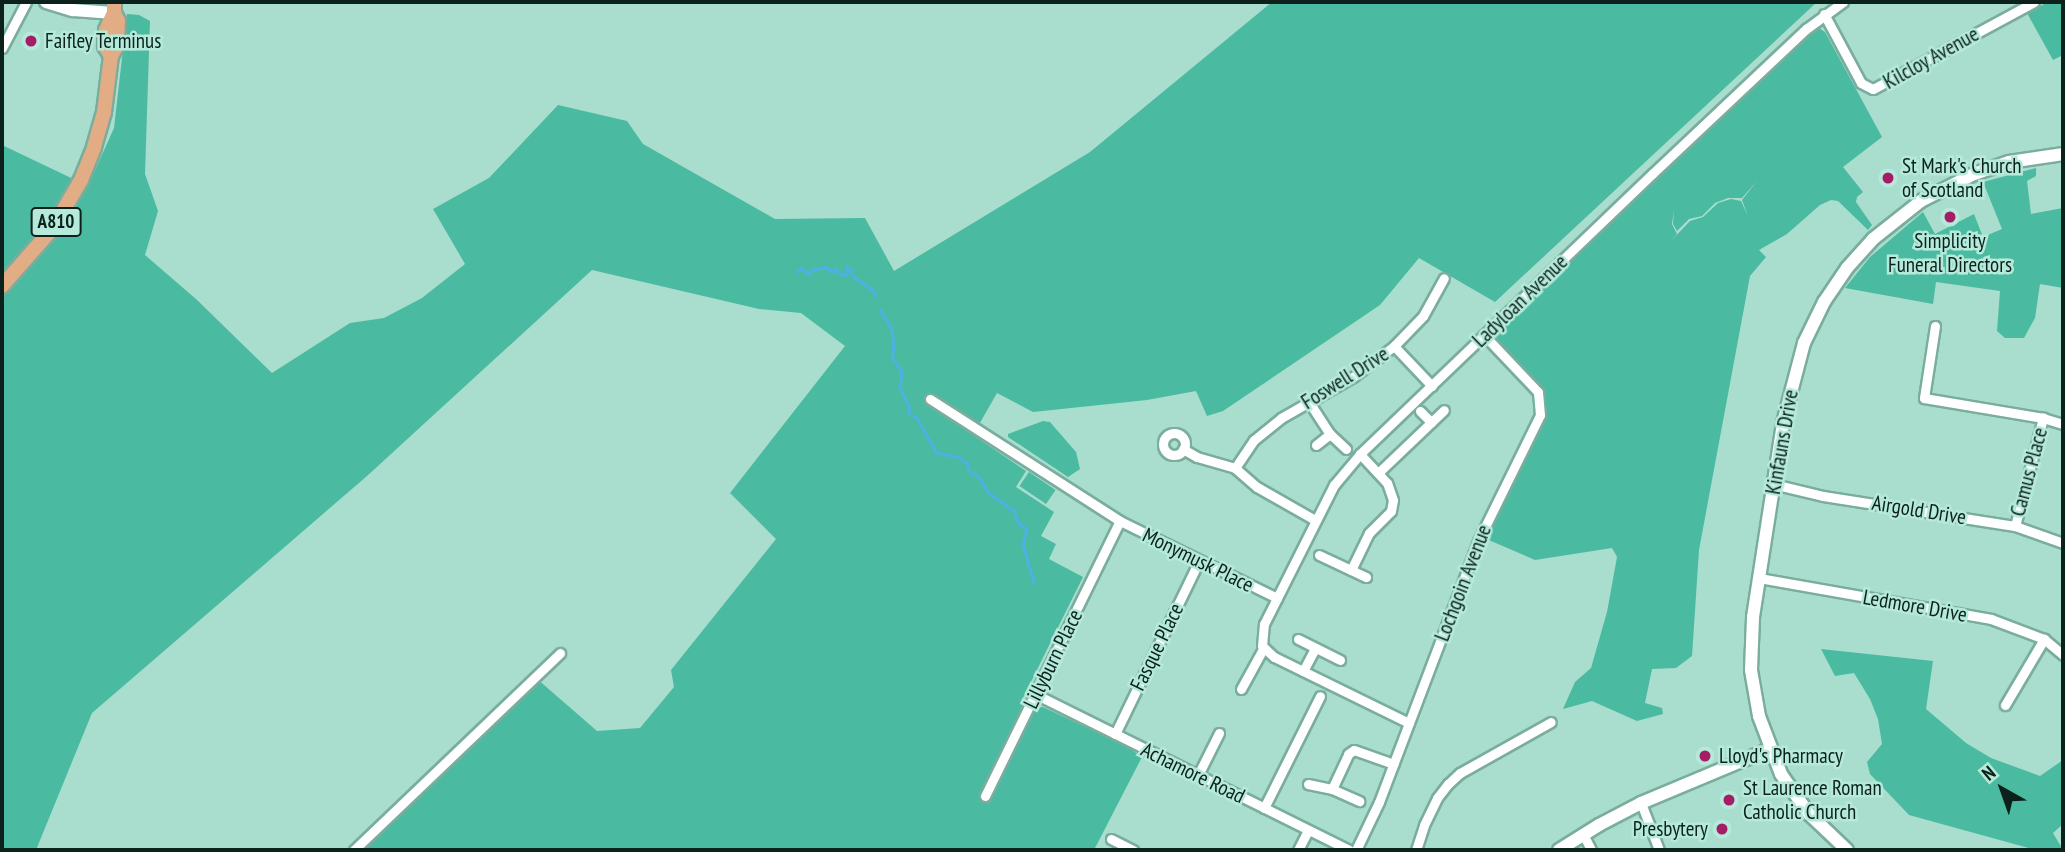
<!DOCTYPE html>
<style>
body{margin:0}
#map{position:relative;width:2065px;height:852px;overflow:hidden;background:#a9ddce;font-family:"PT Sans Narrow",sans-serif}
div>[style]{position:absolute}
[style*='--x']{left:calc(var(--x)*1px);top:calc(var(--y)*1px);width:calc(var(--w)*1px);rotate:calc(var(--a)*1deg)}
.green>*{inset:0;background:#4abba0;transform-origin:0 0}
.stream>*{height:2.5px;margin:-1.25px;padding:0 1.25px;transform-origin:1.25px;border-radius:1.25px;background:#4fb0e4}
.roads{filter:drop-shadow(2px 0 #7aad9e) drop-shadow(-2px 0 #7aad9e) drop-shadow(0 2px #7aad9e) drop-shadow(0 -2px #7aad9e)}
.street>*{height:9px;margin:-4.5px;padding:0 4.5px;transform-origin:4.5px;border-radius:4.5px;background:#fff}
.street>.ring{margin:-4.5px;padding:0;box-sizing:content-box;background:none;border:9px solid #fff;border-radius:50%}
.secondary>*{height:12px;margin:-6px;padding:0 6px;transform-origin:6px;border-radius:6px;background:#fff}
.primary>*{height:14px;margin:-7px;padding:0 7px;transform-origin:7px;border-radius:7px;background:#e2ad85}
.dots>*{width:19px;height:19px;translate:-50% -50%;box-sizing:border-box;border:4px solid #b5eadb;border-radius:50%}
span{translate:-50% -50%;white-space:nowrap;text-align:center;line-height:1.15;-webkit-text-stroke:5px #b5eadb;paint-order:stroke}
.shield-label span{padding:2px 5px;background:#b5eadb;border:2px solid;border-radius:5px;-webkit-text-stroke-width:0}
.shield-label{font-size:19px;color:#0c211c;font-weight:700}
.poi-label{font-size:21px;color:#0c211c}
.left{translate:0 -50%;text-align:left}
.right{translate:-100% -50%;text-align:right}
.street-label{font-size:21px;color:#0c211c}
.frame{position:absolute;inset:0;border:4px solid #0c211c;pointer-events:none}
.north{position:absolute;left:1967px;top:754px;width:70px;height:70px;-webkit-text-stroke:5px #b5eadb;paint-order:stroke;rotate:320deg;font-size:19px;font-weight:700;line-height:28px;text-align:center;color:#0c211c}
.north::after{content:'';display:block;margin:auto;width:24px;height:32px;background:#0c211c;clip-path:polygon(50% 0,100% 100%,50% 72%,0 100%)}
</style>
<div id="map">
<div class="green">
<div style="clip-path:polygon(1272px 2px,1817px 2px,1495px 302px,1419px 258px,1380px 305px,1223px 411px,1207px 416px,1196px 391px,1147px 400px,1033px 412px,997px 393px,973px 435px,1026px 471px,1016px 487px,1054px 512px,1041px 536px,1056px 544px,1049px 559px,1083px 577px,1022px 700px,1035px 708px,1043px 707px,1126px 746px,1142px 757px,1094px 850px,354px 850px,536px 678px,597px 731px,640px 728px,674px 687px,671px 670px,776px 539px,730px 493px,845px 346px,801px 313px,759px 309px,592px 270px,367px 476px,92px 713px,36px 850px,2px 850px,2px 145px,88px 186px,114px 128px,127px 14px,139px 15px,150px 21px,145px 174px,158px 211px,145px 255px,196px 299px,272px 373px,350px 323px,384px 318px,422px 298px,465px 264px,433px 209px,489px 178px,558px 105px,627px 121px,643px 144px,775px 219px,865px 218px,894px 271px,1090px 152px)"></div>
<div style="clip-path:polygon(2048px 2px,2063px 2px,2063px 55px,2053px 60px,2027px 13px)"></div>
<div style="clip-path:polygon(evenodd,1816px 26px,1825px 32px,1882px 137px,1843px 167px,1863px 192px,1857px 197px,1856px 202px,1872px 225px,1868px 230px,1838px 201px,1831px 200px,1820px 205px,1787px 234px,1759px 250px,1766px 257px,1750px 276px,1699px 550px,1692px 656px,1676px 668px,1652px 669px,1645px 703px,1662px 708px,1663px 714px,1637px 721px,1592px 701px,1563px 709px,1575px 682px,1591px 668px,1607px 612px,1617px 557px,1612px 548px,1535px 560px,1484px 538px,1545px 415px,1543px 391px,1497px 342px,1496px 332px,1805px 34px,1816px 26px,1757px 181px,1742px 200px,1748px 216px,1741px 201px,1731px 199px,1718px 203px,1703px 217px,1690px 221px,1670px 242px,1677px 234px,1672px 224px,1674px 210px,1673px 224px,1677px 231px,1689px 219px,1702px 216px,1715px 203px,1728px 198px,1742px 198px,1757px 181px)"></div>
<div style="clip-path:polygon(2036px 168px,2036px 176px,2027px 181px,2031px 214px,2063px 208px,2063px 288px,2040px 284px,2035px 318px,2024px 338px,2005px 338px,1997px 331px,2000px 291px,1936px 282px,1933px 304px,1845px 288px,1870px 257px,1923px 212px,1935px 234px,1974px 214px,1983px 237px,2002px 229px,1983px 182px)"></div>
<div style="clip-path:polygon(1043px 421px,1050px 422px,1076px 452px,1080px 469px,1068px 477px,1008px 437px,1008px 434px)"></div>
<div style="left:1029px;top:472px;width:32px;height:17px;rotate:34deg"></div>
<div style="clip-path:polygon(1821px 649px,1933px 661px,1926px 709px,1966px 743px,1991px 758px,2040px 776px,2063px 760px,2063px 824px,2053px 833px,2063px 850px,2036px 850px,1909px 815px,1870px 774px,1867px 762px,1882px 744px,1878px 719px,1870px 699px,1854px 673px,1835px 676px)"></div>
</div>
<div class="stream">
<div style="--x:797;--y:272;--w:6;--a:-45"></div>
<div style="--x:801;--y:268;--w:10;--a:37"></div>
<div style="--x:809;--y:274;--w:4;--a:-63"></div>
<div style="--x:811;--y:270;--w:16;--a:-11"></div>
<div style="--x:827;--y:267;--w:7;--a:45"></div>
<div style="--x:832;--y:272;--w:4;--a:-45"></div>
<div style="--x:835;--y:269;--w:9;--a:41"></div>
<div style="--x:842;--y:275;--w:5;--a:-11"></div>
<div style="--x:847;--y:274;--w:7;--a:-98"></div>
<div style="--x:846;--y:267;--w:5;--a:22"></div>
<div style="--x:851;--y:269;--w:7;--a:74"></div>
<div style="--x:853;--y:276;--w:24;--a:35"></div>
<div style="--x:873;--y:290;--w:7;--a:63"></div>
<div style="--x:880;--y:309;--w:23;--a:59"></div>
<div style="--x:892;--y:329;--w:20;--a:84"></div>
<div style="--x:894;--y:349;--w:8;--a:104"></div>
<div style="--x:892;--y:357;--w:18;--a:56"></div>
<div style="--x:902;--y:372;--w:15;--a:98"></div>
<div style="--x:900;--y:387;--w:23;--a:65"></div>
<div style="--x:910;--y:408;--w:5;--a:112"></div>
<div style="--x:908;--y:413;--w:10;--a:29"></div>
<div style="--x:917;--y:418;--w:40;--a:60.3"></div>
<div style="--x:937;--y:453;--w:22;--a:10"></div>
<div style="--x:959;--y:457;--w:10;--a:37"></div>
<div style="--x:967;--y:463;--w:7;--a:74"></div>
<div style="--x:969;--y:470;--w:14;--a:36"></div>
<div style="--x:980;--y:478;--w:16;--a:60"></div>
<div style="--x:988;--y:492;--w:32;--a:36"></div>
<div style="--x:1014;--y:511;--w:12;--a:70"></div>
<div style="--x:1018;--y:522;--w:11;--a:38"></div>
<div style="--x:1027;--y:529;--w:16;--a:105"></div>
<div style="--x:1023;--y:544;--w:40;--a:74"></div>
<div style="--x:877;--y:850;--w:8;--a:0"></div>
<div style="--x:889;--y:850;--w:1;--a:0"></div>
</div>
<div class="roads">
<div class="street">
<div style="--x:1824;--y:14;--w:78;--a:61.8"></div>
<div style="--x:1861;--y:83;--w:13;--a:27"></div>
<div style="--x:1873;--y:89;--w:183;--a:-28.4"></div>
<div style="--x:2;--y:48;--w:52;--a:-62.4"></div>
<div style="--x:1935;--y:326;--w:73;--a:98.7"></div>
<div style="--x:1924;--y:398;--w:121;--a:9.5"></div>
<div style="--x:2043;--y:418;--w:21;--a:17"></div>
<div style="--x:1394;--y:346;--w:55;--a:46.5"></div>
<div style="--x:930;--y:399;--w:226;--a:32.7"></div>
<div style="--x:1120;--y:521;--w:175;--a:26.1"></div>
<div style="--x:1309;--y:402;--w:38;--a:57"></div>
<div style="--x:1330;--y:434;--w:22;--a:43"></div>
<div style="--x:1420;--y:411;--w:16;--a:45"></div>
<div class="ring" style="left:1163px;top:433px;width:13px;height:13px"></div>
<div style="--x:1316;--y:445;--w:18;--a:-38"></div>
<div style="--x:1183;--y:449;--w:16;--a:30"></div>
<div style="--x:1197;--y:457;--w:40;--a:16"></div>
<div style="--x:1235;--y:468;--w:29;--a:41"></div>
<div style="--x:1257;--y:487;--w:67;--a:29.6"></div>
<div style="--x:1235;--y:468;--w:34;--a:-56"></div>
<div style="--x:1254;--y:440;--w:35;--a:-39"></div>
<div style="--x:1281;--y:418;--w:83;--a:-29.7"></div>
<div style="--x:1353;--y:377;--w:51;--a:-37.1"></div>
<div style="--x:1394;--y:346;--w:42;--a:-46"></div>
<div style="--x:1423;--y:316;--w:43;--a:-61.1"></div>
<div style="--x:1378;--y:473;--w:91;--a:-43.7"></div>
<div style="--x:1773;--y:484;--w:51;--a:13.5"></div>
<div style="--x:1823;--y:496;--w:194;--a:8.9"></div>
<div style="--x:2015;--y:526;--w:51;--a:19.5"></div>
<div style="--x:2015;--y:526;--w:112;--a:-75.5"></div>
<div style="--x:1319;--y:555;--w:52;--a:25.1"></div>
<div style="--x:1351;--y:570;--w:41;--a:-64.1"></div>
<div style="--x:1369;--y:533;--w:31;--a:-45"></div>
<div style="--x:1391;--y:511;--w:11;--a:-80"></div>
<div style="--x:1393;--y:500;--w:18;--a:-109"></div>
<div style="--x:1387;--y:483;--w:40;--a:-133"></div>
<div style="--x:1759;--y:578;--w:236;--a:10"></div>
<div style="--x:1991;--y:619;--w:57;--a:20.7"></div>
<div style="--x:2044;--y:639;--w:25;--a:40"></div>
<div style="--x:1298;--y:639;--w:47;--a:26.6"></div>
<div style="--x:1303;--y:671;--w:26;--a:-62"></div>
<div style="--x:1241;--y:689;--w:46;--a:-61.2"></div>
<div style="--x:1037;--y:695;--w:348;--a:26.4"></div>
<div style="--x:2005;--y:705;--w:77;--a:-59.4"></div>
<div style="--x:1409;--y:723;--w:150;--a:-153.9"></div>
<div style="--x:1274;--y:657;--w:16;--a:-137"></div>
<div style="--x:1262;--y:646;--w:22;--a:-85"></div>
<div style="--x:1264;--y:624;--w:156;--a:-63.3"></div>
<div style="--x:1334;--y:485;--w:40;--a:-50"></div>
<div style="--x:1360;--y:454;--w:405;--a:-43.8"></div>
<div style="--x:1652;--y:174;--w:212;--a:-43.3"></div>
<div style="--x:1806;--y:29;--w:46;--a:-36.1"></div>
<div style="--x:1115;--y:734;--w:192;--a:-64.1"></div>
<div style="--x:1198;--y:775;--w:47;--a:-63.4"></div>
<div style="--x:1308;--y:784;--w:25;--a:12"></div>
<div style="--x:1332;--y:789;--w:30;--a:24"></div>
<div style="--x:1332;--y:789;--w:38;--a:-65"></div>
<div style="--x:1348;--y:754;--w:7;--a:-34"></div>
<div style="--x:1354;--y:750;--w:42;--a:19.3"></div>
<div style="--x:985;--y:796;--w:306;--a:-63.9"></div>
<div style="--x:1641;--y:803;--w:50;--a:69"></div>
<div style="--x:1264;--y:808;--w:125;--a:-63.4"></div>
<div style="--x:1583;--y:834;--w:18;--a:63"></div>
<div style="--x:1111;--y:839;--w:25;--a:27"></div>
<div style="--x:354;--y:850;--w:285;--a:-43.7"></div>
<div style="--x:1298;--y:850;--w:22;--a:-63"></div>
<div style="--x:1356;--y:850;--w:53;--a:-64.4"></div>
<div style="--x:1379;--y:802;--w:279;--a:-69.2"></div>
<div style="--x:1478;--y:541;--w:140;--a:-63.8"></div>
<div style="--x:1540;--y:415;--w:23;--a:-95"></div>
<div style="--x:1538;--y:392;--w:79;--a:-133.5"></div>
<div style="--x:1416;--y:850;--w:26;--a:-72"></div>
<div style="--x:1424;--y:825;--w:30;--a:-64"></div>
<div style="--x:1437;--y:798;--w:18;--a:-52"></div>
<div style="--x:1448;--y:784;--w:16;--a:-43"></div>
<div style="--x:1460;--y:773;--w:104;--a:-29.3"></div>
</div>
<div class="secondary">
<div style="--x:46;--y:2;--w:28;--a:17"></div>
<div style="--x:73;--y:10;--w:41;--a:4.2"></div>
<div style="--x:1559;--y:850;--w:47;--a:-32"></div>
<div style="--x:1599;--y:825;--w:47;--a:-27.6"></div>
<div style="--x:1641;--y:803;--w:140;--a:-22.7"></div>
<div style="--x:1847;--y:850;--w:52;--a:-136.5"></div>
<div style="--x:1809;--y:814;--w:49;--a:-125"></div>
<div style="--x:1781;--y:774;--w:62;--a:-110.8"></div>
<div style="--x:1759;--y:716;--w:47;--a:-99.9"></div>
<div style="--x:1751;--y:670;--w:53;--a:-87.8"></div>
<div style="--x:1753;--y:617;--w:196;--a:-81.2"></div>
<div style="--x:1783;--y:423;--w:83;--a:-75.3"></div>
<div style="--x:1804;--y:343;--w:46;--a:-64"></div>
<div style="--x:1824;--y:302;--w:41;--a:-55.9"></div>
<div style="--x:1847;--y:268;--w:39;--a:-48"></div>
<div style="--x:1873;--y:239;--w:61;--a:-38.4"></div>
<div style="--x:1921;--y:201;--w:59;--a:-27"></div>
<div style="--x:1974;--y:174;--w:37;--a:-19"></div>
<div style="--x:2009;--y:162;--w:55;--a:-8.4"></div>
</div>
<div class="primary">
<div style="--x:111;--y:56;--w:12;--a:-121"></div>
<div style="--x:105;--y:46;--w:16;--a:-86"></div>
<div style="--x:106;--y:30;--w:19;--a:-65"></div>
<div style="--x:2;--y:286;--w:77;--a:-48.7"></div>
<div style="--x:53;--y:228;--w:56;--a:-59.7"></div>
<div style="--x:81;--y:180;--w:35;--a:-68"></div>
<div style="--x:94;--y:147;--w:36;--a:-74"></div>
<div style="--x:104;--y:112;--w:56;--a:-82.9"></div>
<div style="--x:111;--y:56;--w:13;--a:-61"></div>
<div style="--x:117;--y:45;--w:24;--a:-88"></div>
<div style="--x:118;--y:21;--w:9;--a:-117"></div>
<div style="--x:114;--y:13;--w:11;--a:-90"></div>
</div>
</div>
<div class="dots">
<div style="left:31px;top:41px;background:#a51d65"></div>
<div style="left:1888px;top:178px;background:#a51d65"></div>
<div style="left:1950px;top:217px;background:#a51d65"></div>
<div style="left:1705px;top:756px;background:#a51d65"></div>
<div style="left:1729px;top:800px;background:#a51d65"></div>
<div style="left:1722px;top:829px;background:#a51d65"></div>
</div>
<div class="shield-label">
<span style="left:56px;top:222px">A810</span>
</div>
<div class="poi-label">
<span class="left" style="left:45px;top:41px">Faifley Terminus</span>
<span class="left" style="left:1902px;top:178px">St Mark's Church<br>of Scotland</span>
<span style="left:1950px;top:253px">Simplicity<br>Funeral Directors</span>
<span class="left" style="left:1719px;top:756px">Lloyd's Pharmacy</span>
<span class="left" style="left:1743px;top:800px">St Laurence Roman<br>Catholic Church</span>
<span class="right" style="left:1708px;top:829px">Presbytery</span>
</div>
<div class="street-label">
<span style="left:1931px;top:58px;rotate:-29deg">Kilcloy Avenue</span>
<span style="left:1520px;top:301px;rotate:-44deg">Ladyloan Avenue</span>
<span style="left:1345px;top:378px;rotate:-32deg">Foswell Drive</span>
<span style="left:1782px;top:442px;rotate:-80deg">Kinfauns Drive</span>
<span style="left:2029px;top:472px;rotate:-75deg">Camus Place</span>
<span style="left:1919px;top:510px;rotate:9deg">Airgold Drive</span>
<span style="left:1198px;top:560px;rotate:26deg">Monymusk Place</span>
<span style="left:1463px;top:583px;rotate:-69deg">Lochgoin Avenue</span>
<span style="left:1915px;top:606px;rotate:10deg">Ledmore Drive</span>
<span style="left:1157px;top:647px;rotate:-64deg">Fasque Place</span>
<span style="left:1053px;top:659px;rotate:-64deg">Lillyburn Place</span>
<span style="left:1193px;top:773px;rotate:26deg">Achamore Road</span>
</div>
<div class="frame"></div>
<div class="north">N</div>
</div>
